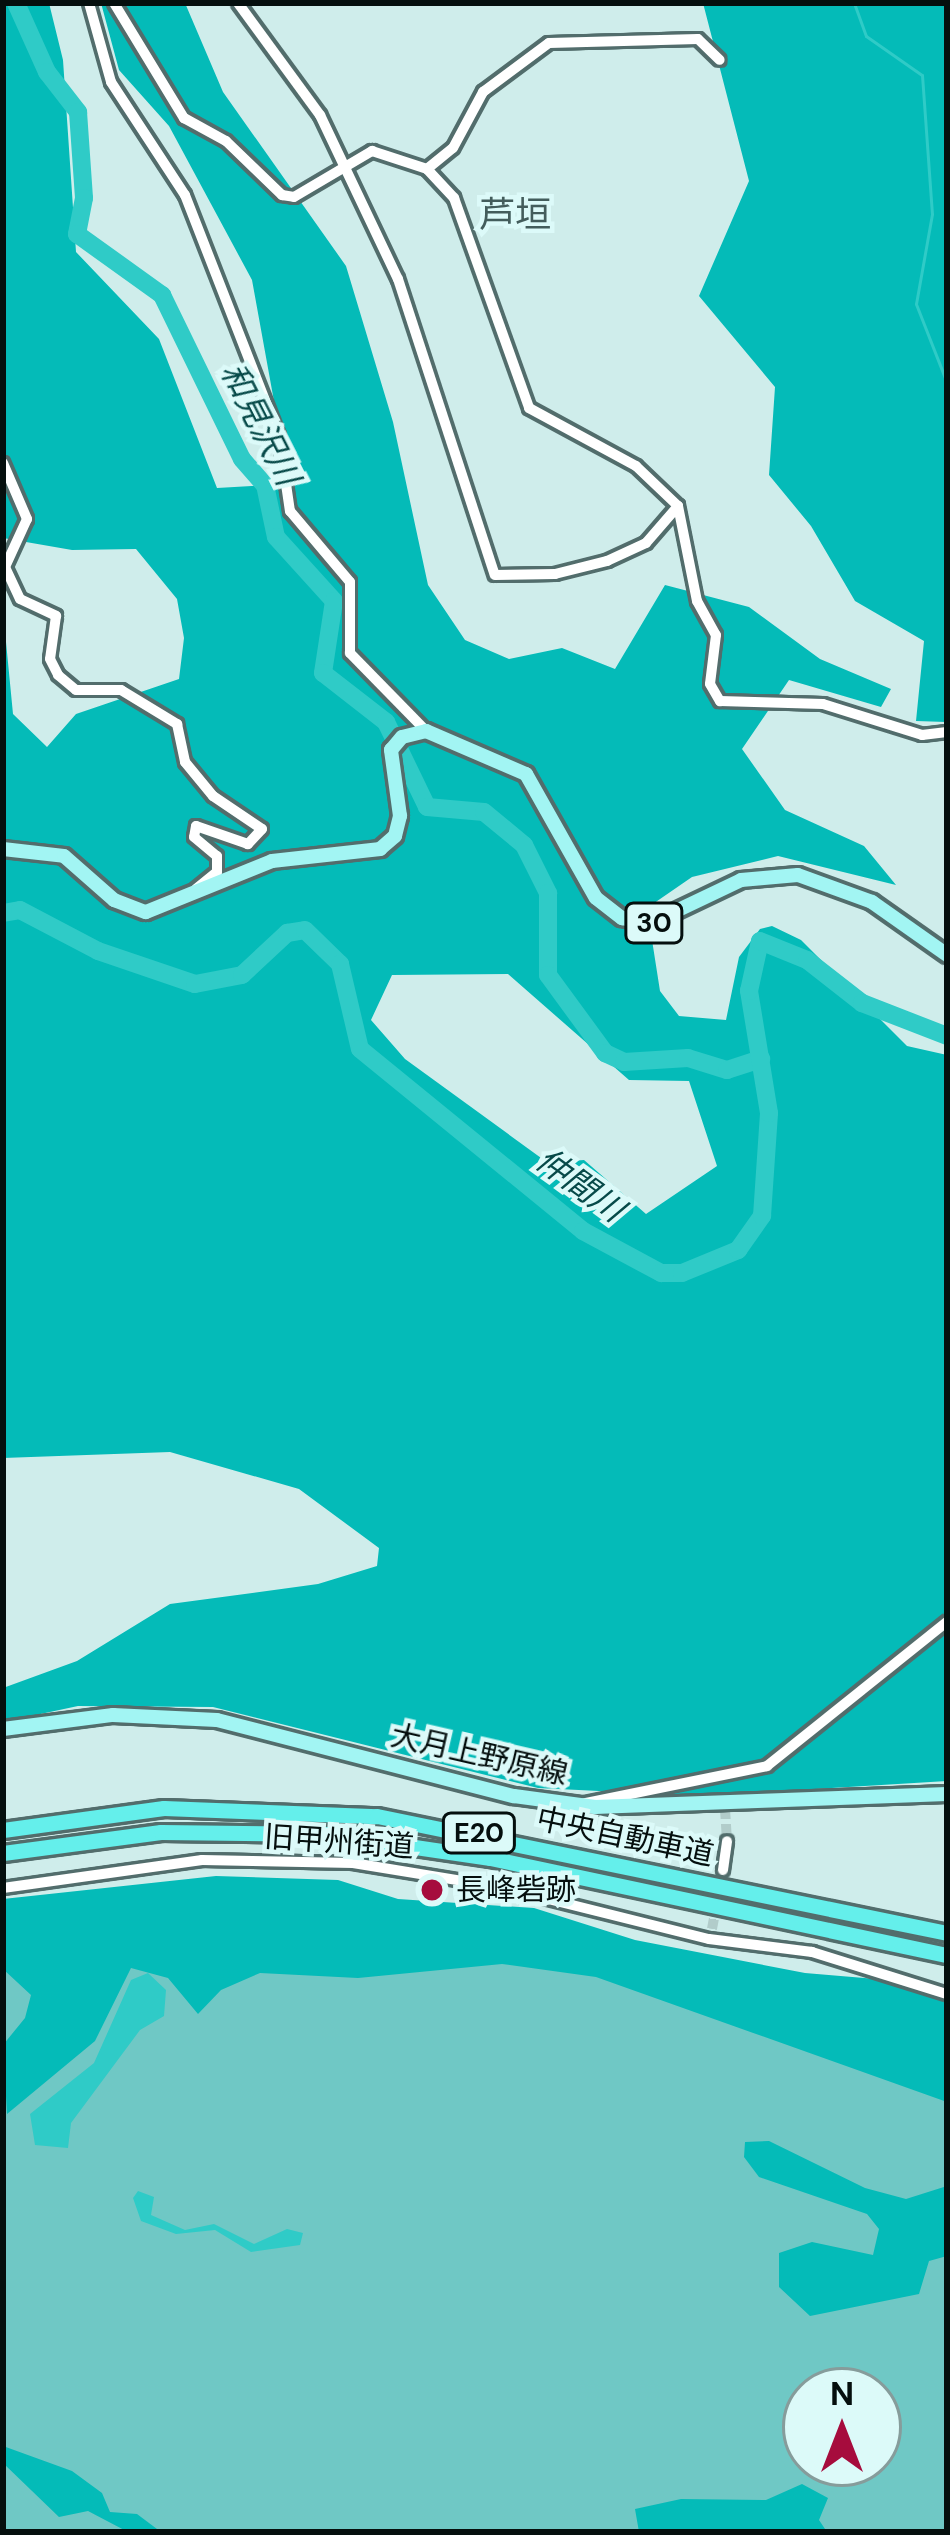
<!DOCTYPE html>
<meta charset="utf-8">
<style>
body{margin:0}
#map{position:relative;width:950px;height:2535px;overflow:hidden;background:#cfedeb;font-family:"DM Sans","Noto Sans JP",sans-serif}
div>[style]{position:absolute}
[style*='--x']{left:calc(var(--x)*1px);top:calc(var(--y)*1px);width:calc(var(--w)*1px);rotate:calc(var(--a)*1deg)}
.green>*{inset:0;background:#6fc8c5}
.forest>*{inset:0;background:#04bbb8}
.water>*{inset:0;background:#2fcbc7}
.stream>*{height:3px;margin:-1.5px;padding:0 1.5px;transform-origin:1.5px;border-radius:1.5px;background:#2fcbc7}
.river>*{height:18px;margin:-9px;padding:0 9px;transform-origin:9px;border-radius:9px;background:#2fcbc7}
.minor-tunnel>*{height:10px;margin-top:-5px;transform-origin:0;background:repeating-linear-gradient(90deg,#b1ccca 0 10px,transparent 0 15px)}
.roads{filter:drop-shadow(3px 0 #526d6c) drop-shadow(-3px 0 #526d6c) drop-shadow(0 3px #526d6c) drop-shadow(0 -3px #526d6c)}
.minor>*{height:10px;margin:-5px;padding:0 5px;transform-origin:5px;border-radius:5px;background:#fff}
.major>*{height:14px;margin:-7px;padding:0 7px;transform-origin:7px;border-radius:7px;background:#a2f5f3}
.highway>*{height:15px;margin:-7.5px;padding:0 7.5px;transform-origin:7.5px;border-radius:7.5px;background:#64efeb}
.dots>*{width:33px;height:33px;translate:-50% -50%;box-sizing:border-box;border:6px solid #dcfaf9;border-radius:50%}
span{translate:-50% -50%;white-space:nowrap;text-align:center;line-height:1.15;-webkit-text-stroke:9px #dcfaf9;paint-order:stroke}
.shield-label span{padding:3px 9px;background:#dcfaf9;border:3px solid;border-radius:9px;-webkit-text-stroke-width:0}
.shield-label{font-size:27px;color:#050f0e;font-weight:700}
.street-label{font-size:30px;color:#050f0e}
.poi-label{font-size:30px;color:#050f0e}
.left{translate:0 -50%;text-align:left}
.water-label{font-size:33px;color:#074a49;font-style:italic}
.quarter-label{font-size:36px;color:#435d5c}
.frame{position:absolute;inset:0;border:6px solid #050f0e;pointer-events:none}
.north{position:absolute;left:782px;top:2367px;width:120px;height:120px;box-sizing:border-box;background:#dcfaf9;border:3px solid #869c9b;border-radius:50%;rotate:0deg;font-size:33px;font-weight:700;line-height:48px;text-align:center;color:#050f0e}
.north::after{content:'';display:block;margin:auto;width:42px;height:54px;background:#a60c3d;clip-path:polygon(50% 0,100% 100%,50% 72%,0 100%)}
</style>
<div id="map">
<div class="green">
<div style="clip-path:polygon(evenodd,199px 1914px,947px 2024px,947px 2532px,3px 2532px,3px 1939px,199px 1914px,806px 2391px,878px 2391px,878px 2463px,806px 2463px,806px 2391px)"></div>
</div>
<div class="forest">
<div style="clip-path:polygon(evenodd,3px 3px,49px 3px,63px 60px,76px 252px,159px 339px,217px 488px,289px 484px,252px 280px,169px 126px,119px 70px,101px 3px,185px 3px,223px 92px,346px 266px,393px 422px,428px 585px,465px 640px,509px 659px,562px 648px,615px 669px,665px 585px,749px 607px,820px 659px,891px 689px,881px 707px,789px 680px,742px 749px,785px 810px,864px 846px,896px 885px,778px 856px,692px 877px,647px 908px,660px 991px,679px 1016px,726px 1020px,739px 957px,760px 929px,772px 926px,801px 940px,907px 1046px,947px 1055px,947px 1781px,701px 1796px,538px 1788px,213px 1707px,78px 1706px,3px 1722px,3px 1688px,77px 1661px,170px 1604px,318px 1584px,377px 1566px,379px 1548px,299px 1489px,170px 1452px,3px 1458px,3px 611px,13px 714px,47px 747px,76px 714px,179px 679px,184px 638px,177px 599px,136px 549px,72px 550px,3px 538px,3px 3px,508px 974px,629px 1080px,689px 1081px,717px 1166px,646px 1214px,584px 1160px,548px 1163px,405px 1059px,371px 1020px,392px 975px,508px 974px)"></div>
<div style="clip-path:polygon(703px 3px,947px 3px,946px 722px,916px 721px,924px 641px,855px 601px,811px 526px,769px 475px,775px 387px,699px 296px,749px 181px)"></div>
<div style="clip-path:polygon(216px 1876px,338px 1880px,398px 1899px,534px 1908px,635px 1940px,805px 1973px,947px 1985px,947px 2102px,596px 1977px,502px 1964px,358px 1978px,260px 1973px,221px 1990px,198px 2014px,168px 1978px,131px 1968px,95px 2041px,7px 2114px,3px 2045px,25px 2018px,31px 1995px,3px 1969px,3px 1899px)"></div>
<div style="clip-path:polygon(769px 2141px,865px 2188px,906px 2199px,947px 2186px,947px 2256px,929px 2261px,919px 2294px,810px 2316px,779px 2287px,779px 2253px,812px 2242px,873px 2255px,879px 2229px,867px 2214px,759px 2177px,744px 2157px,745px 2142px)"></div>
<div style="clip-path:polygon(3px 2446px,72px 2471px,102px 2493px,110px 2512px,137px 2514px,161px 2532px,128px 2532px,88px 2511px,59px 2517px,3px 2463px)"></div>
<div style="clip-path:polygon(802px 2484px,828px 2498px,819px 2520px,827px 2532px,639px 2532px,635px 2509px,681px 2499px,766px 2500px)"></div>
</div>
<div class="water">
<div style="clip-path:polygon(148px 1973px,166px 1990px,164px 2016px,140px 2030px,71px 2123px,68px 2148px,35px 2145px,30px 2114px,94px 2063px,131px 1980px)"></div>
<div style="clip-path:polygon(138px 2191px,154px 2197px,151px 2215px,185px 2230px,214px 2224px,254px 2244px,287px 2229px,303px 2233px,300px 2245px,251px 2252px,215px 2230px,176px 2234px,141px 2221px,133px 2198px)"></div>
</div>
<div class="stream">
<div style="--x:854;--y:3;--w:35;--a:70"></div>
<div style="--x:866;--y:36;--w:68;--a:34.9"></div>
<div style="--x:922;--y:75;--w:139;--a:85.9"></div>
<div style="--x:932;--y:214;--w:91;--a:100.1"></div>
<div style="--x:916;--y:304;--w:85;--a:68.6"></div>
</div>
<div class="river">
<div style="--x:16;--y:3;--w:76;--a:65.8"></div>
<div style="--x:47;--y:72;--w:51;--a:52.2"></div>
<div style="--x:78;--y:112;--w:86;--a:86"></div>
<div style="--x:84;--y:198;--w:37;--a:101"></div>
<div style="--x:77;--y:234;--w:105;--a:35.7"></div>
<div style="--x:162;--y:295;--w:182;--a:64"></div>
<div style="--x:242;--y:459;--w:35;--a:49"></div>
<div style="--x:265;--y:485;--w:53;--a:78.1"></div>
<div style="--x:276;--y:537;--w:86;--a:47.8"></div>
<div style="--x:334;--y:601;--w:73;--a:98.7"></div>
<div style="--x:323;--y:673;--w:80;--a:37.9"></div>
<div style="--x:386;--y:722;--w:94;--a:64.2"></div>
<div style="--x:427;--y:807;--w:57;--a:5"></div>
<div style="--x:484;--y:812;--w:52;--a:39.5"></div>
<div style="--x:524;--y:845;--w:54;--a:63.4"></div>
<div style="--x:548;--y:893;--w:82;--a:90"></div>
<div style="--x:548;--y:975;--w:97;--a:53.8"></div>
<div style="--x:605;--y:1053;--w:21;--a:25"></div>
<div style="--x:624;--y:1062;--w:64;--a:-3.6"></div>
<div style="--x:688;--y:1058;--w:41;--a:17.1"></div>
<div style="--x:727;--y:1070;--w:36;--a:-18"></div>
<div style="--x:3;--y:913;--w:17;--a:-10"></div>
<div style="--x:20;--y:910;--w:88;--a:27.7"></div>
<div style="--x:98;--y:951;--w:102;--a:18.8"></div>
<div style="--x:195;--y:984;--w:48;--a:-10.8"></div>
<div style="--x:242;--y:975;--w:62;--a:-43"></div>
<div style="--x:287;--y:933;--w:18;--a:-9"></div>
<div style="--x:305;--y:930;--w:49;--a:44.2"></div>
<div style="--x:340;--y:964;--w:87;--a:76.8"></div>
<div style="--x:360;--y:1049;--w:288;--a:39.2"></div>
<div style="--x:583;--y:1231;--w:89;--a:28.3"></div>
<div style="--x:661;--y:1273;--w:21;--a:0"></div>
<div style="--x:682;--y:1273;--w:61;--a:-22.3"></div>
<div style="--x:738;--y:1250;--w:42;--a:-54.8"></div>
<div style="--x:762;--y:1216;--w:103;--a:-86.1"></div>
<div style="--x:769;--y:1113;--w:124;--a:-99.3"></div>
<div style="--x:749;--y:991;--w:51;--a:-77.6"></div>
<div style="--x:760;--y:941;--w:51;--a:22"></div>
<div style="--x:807;--y:960;--w:70;--a:38"></div>
<div style="--x:862;--y:1003;--w:91;--a:21.2"></div>
</div>
<div class="minor-tunnel">
<div style="--x:724;--y:1794;--w:47;--a:86.3"></div>
<div style="--x:712;--y:1929;--w:60;--a:-79.4"></div>
</div>
<div class="roads">
<div class="minor">
<div style="--x:89;--y:3;--w:82;--a:74.4"></div>
<div style="--x:111;--y:82;--w:135;--a:56.8"></div>
<div style="--x:185;--y:195;--w:259;--a:68.7"></div>
<div style="--x:279;--y:436;--w:76;--a:81.7"></div>
<div style="--x:290;--y:511;--w:93;--a:49.8"></div>
<div style="--x:350;--y:582;--w:71;--a:90"></div>
<div style="--x:350;--y:653;--w:109;--a:45.7"></div>
<div style="--x:114;--y:3;--w:135;--a:58.7"></div>
<div style="--x:184;--y:118;--w:48;--a:28.7"></div>
<div style="--x:226;--y:141;--w:78;--a:44"></div>
<div style="--x:282;--y:195;--w:12;--a:9"></div>
<div style="--x:294;--y:197;--w:91;--a:-30.5"></div>
<div style="--x:372;--y:151;--w:58;--a:18.1"></div>
<div style="--x:427;--y:169;--w:40;--a:47"></div>
<div style="--x:454;--y:198;--w:223;--a:70.3"></div>
<div style="--x:529;--y:408;--w:122;--a:28.5"></div>
<div style="--x:636;--y:466;--w:58;--a:43.6"></div>
<div style="--x:678;--y:506;--w:97;--a:78.7"></div>
<div style="--x:697;--y:601;--w:39;--a:61"></div>
<div style="--x:716;--y:635;--w:49;--a:97"></div>
<div style="--x:710;--y:684;--w:20;--a:60"></div>
<div style="--x:720;--y:701;--w:103;--a:1.7"></div>
<div style="--x:823;--y:704;--w:104;--a:17.4"></div>
<div style="--x:922;--y:735;--w:25;--a:-7"></div>
<div style="--x:238;--y:3;--w:139;--a:53.8"></div>
<div style="--x:320;--y:115;--w:182;--a:64.6"></div>
<div style="--x:398;--y:279;--w:311;--a:71.9"></div>
<div style="--x:495;--y:575;--w:60;--a:-1"></div>
<div style="--x:555;--y:574;--w:54;--a:-14"></div>
<div style="--x:607;--y:561;--w:43;--a:-24.8"></div>
<div style="--x:646;--y:543;--w:49;--a:-49.1"></div>
<div style="--x:427;--y:169;--w:33;--a:-39"></div>
<div style="--x:453;--y:148;--w:64;--a:-61.8"></div>
<div style="--x:483;--y:92;--w:82;--a:-36.6"></div>
<div style="--x:549;--y:43;--w:149;--a:-1.5"></div>
<div style="--x:698;--y:39;--w:30;--a:44"></div>
<div style="--x:3;--y:463;--w:61;--a:66.8"></div>
<div style="--x:27;--y:519;--w:53;--a:114.6"></div>
<div style="--x:5;--y:567;--w:35;--a:65"></div>
<div style="--x:20;--y:599;--w:40;--a:25"></div>
<div style="--x:56;--y:616;--w:43;--a:97.9"></div>
<div style="--x:50;--y:659;--w:18;--a:63"></div>
<div style="--x:58;--y:675;--w:23;--a:40"></div>
<div style="--x:76;--y:690;--w:45;--a:0"></div>
<div style="--x:121;--y:690;--w:66;--a:31.3"></div>
<div style="--x:177;--y:724;--w:39;--a:78"></div>
<div style="--x:185;--y:762;--w:44;--a:50.5"></div>
<div style="--x:213;--y:796;--w:59;--a:34"></div>
<div style="--x:262;--y:829;--w:21;--a:133"></div>
<div style="--x:248;--y:844;--w:55;--a:-160.9"></div>
<div style="--x:196;--y:826;--w:11;--a:100"></div>
<div style="--x:194;--y:837;--w:30;--a:40"></div>
<div style="--x:217;--y:856;--w:16;--a:90"></div>
<div style="--x:217;--y:872;--w:27;--a:141"></div>
<div style="--x:581;--y:1804;--w:190;--a:-11.5"></div>
<div style="--x:767;--y:1766;--w:231;--a:-38.7"></div>
<div style="--x:723;--y:1870;--w:29;--a:-82"></div>
<div style="--x:3;--y:1888;--w:201;--a:-8"></div>
<div style="--x:202;--y:1860;--w:151;--a:1.1"></div>
<div style="--x:353;--y:1863;--w:149;--a:9.3"></div>
<div style="--x:500;--y:1887;--w:215;--a:14"></div>
<div style="--x:709;--y:1939;--w:104;--a:7.2"></div>
<div style="--x:812;--y:1952;--w:141;--a:17.3"></div>
</div>
<div class="major">
<div style="--x:3;--y:849;--w:61;--a:6.5"></div>
<div style="--x:64;--y:856;--w:67;--a:41.3"></div>
<div style="--x:114;--y:900;--w:34;--a:21"></div>
<div style="--x:146;--y:912;--w:136;--a:-22"></div>
<div style="--x:272;--y:861;--w:109;--a:-6.3"></div>
<div style="--x:380;--y:849;--w:20;--a:-41"></div>
<div style="--x:395;--y:836;--w:21;--a:-76"></div>
<div style="--x:400;--y:816;--w:67;--a:-97.8"></div>
<div style="--x:391;--y:750;--w:17;--a:-50"></div>
<div style="--x:402;--y:737;--w:25;--a:-14"></div>
<div style="--x:426;--y:731;--w:109;--a:23.3"></div>
<div style="--x:526;--y:774;--w:142;--a:60.6"></div>
<div style="--x:596;--y:898;--w:33;--a:38"></div>
<div style="--x:622;--y:918;--w:29;--a:10"></div>
<div style="--x:651;--y:923;--w:100;--a:-25.5"></div>
<div style="--x:741;--y:880;--w:57;--a:-5"></div>
<div style="--x:798;--y:875;--w:79;--a:20"></div>
<div style="--x:872;--y:902;--w:92;--a:35.2"></div>
<div style="--x:3;--y:1729;--w:111;--a:-7.3"></div>
<div style="--x:113;--y:1715;--w:104;--a:2.8"></div>
<div style="--x:217;--y:1720;--w:307;--a:14.4"></div>
<div style="--x:514;--y:1796;--w:82;--a:7.7"></div>
<div style="--x:595;--y:1807;--w:352;--a:-2.1"></div>
</div>
<div class="highway">
<div style="--x:3;--y:1830;--w:162;--a:-7.8"></div>
<div style="--x:164;--y:1808;--w:213;--a:2.2"></div>
<div style="--x:377;--y:1816;--w:582;--a:11.6"></div>
<div style="--x:3;--y:1853;--w:159;--a:-7.6"></div>
<div style="--x:161;--y:1832;--w:166;--a:0.7"></div>
<div style="--x:327;--y:1834;--w:165;--a:8.4"></div>
<div style="--x:490;--y:1858;--w:467;--a:12"></div>
</div>
</div>
<div class="dots">
<div style="left:432px;top:1890px;background:#a60c3d"></div>
</div>
<div class="shield-label">
<span style="left:654px;top:923px">30</span>
<span style="left:479px;top:1833px">E20</span>
</div>
<div class="street-label">
<span style="left:479px;top:1755px;rotate:13deg">大月上野原線</span>
<span style="left:625px;top:1837px;rotate:12deg">中央自動車道</span>
<span style="left:339px;top:1842px;rotate:4deg">旧甲州街道</span>
</div>
<div class="poi-label">
<span class="left" style="left:456px;top:1890px">長峰砦跡</span>
</div>
<div class="water-label">
<span style="left:260px;top:424px;rotate:63deg">和見沢川</span>
<span style="left:580px;top:1185px;rotate:36deg">仲間川</span>
</div>
<div class="quarter-label">
<span style="left:515px;top:215px">芦垣</span>
</div>
<div class="frame"></div>
<div class="north">N</div>
</div>
